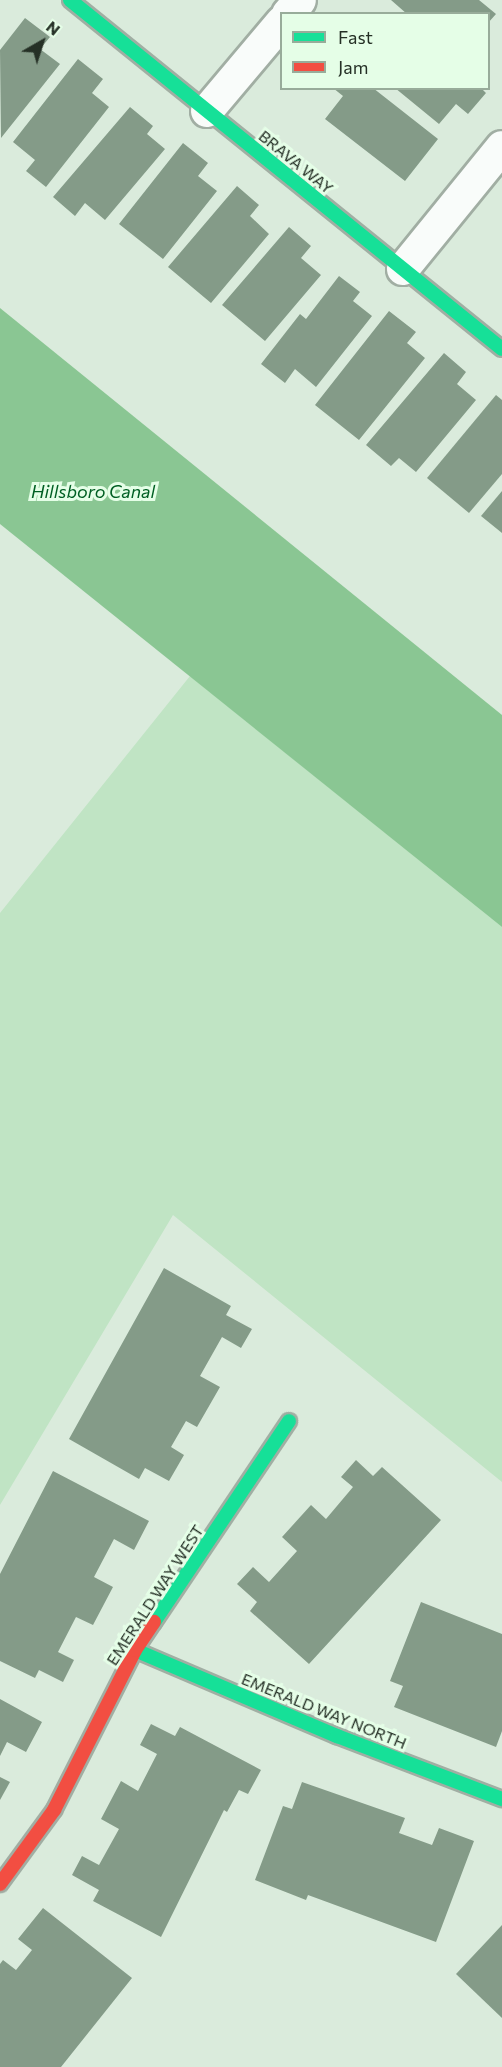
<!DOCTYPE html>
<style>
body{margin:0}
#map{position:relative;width:502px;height:2067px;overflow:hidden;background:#daebdc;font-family:Commissioner,sans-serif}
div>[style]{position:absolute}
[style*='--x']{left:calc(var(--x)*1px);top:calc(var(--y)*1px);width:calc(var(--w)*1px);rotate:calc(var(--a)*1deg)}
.green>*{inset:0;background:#c0e4c4}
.water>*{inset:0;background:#8ac693}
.building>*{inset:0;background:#849b88}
.roads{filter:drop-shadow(2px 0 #a1aea3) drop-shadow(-2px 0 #a1aea3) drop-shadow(0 2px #a1aea3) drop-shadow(0 -2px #a1aea3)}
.street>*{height:32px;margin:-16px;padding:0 16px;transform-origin:16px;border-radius:16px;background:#f9fcfa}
.fast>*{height:14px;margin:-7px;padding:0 7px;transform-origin:7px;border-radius:7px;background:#16e098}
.jam>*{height:14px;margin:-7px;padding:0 7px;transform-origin:7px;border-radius:7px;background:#f24e42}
span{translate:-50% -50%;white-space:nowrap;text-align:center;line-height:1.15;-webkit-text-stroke:6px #e5fee7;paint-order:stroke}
.street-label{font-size:16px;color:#253026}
.water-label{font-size:18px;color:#005f23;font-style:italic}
.legend{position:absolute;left:280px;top:12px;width:210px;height:78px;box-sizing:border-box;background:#e5fee7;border:2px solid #98ac9a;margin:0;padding:8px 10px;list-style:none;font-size:18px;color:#253026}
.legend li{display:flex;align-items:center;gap:12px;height:30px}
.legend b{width:30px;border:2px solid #98ac9a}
.north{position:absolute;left:12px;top:12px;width:60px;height:60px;-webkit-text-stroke:4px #e5fee7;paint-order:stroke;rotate:39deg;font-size:16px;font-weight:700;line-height:24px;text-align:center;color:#253026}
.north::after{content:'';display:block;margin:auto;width:21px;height:27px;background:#253026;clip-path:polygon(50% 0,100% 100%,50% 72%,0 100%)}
</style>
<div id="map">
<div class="green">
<div style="clip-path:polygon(190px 676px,502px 927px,502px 1482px,173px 1215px,0 1505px,0 913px)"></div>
</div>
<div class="water">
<div style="clip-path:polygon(0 308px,502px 715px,502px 927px,0 524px)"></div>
</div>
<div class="building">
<div style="clip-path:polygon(391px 0,479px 0,496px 14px,488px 23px,488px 14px,407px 14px)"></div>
<div style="clip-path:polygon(25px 18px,50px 37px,40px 49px,60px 64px,1px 138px,0 50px)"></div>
<div style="clip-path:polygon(78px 59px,103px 79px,92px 93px,109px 107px,46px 187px,26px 171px,35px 160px,13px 142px)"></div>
<div style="clip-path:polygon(333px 88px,373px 88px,438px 139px,405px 181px,325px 119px,343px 96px)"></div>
<div style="clip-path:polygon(395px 88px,481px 88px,486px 93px,468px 114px,456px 104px,439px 124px)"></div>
<div style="clip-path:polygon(130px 107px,153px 126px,147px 134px,165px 149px,105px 220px,85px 203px,75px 216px,53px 197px)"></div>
<div style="clip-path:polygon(183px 143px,208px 163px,198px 176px,217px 191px,163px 259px,119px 224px)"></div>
<div style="clip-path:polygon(237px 186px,259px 205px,250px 216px,269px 234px,211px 303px,168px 267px)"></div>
<div style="clip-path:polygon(289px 227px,311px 246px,301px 258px,321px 275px,265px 341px,222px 305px)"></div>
<div style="clip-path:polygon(339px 276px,360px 292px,353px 301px,372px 316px,316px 387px,295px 369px,285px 383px,261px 364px,300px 314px,306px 319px)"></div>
<div style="clip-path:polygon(389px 311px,416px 332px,407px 343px,425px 358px,359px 440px,315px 405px)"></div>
<div style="clip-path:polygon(444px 353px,466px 372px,457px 384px,476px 400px,416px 472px,399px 458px,391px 466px,366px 445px)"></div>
<div style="clip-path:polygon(496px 395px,502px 400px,502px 474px,469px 513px,427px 478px)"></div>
<div style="clip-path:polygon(502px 491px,502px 533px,481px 516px)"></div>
<div style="clip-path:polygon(164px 1268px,231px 1306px,226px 1315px,252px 1329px,241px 1348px,222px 1337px,200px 1376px,220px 1387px,197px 1427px,186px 1421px,171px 1447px,184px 1455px,169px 1481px,145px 1468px,139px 1479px,69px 1439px)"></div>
<div style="clip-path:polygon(356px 1460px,373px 1476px,382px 1467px,441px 1520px,309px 1664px,250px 1611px,257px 1602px,237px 1584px,253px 1567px,269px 1582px,297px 1551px,282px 1537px,311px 1505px,326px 1519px,353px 1487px,341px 1477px)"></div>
<div style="clip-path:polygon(53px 1471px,149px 1521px,134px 1550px,114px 1539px,94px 1577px,113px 1587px,93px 1625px,76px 1617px,58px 1652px,74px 1660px,63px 1682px,39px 1670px,35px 1678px,0 1661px,0 1574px)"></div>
<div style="clip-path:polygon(421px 1602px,502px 1634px,502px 1731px,496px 1747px,394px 1707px,403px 1686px,390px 1681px)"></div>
<div style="clip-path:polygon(0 1699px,42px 1722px,26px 1752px,7px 1742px,0 1756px)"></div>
<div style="clip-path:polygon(151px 1724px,175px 1736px,180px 1727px,261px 1770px,248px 1794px,239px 1790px,227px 1812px,224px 1810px,161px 1937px,93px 1901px,99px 1890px,72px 1875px,82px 1856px,99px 1865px,119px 1829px,101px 1819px,121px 1781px,138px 1791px,157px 1754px,140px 1745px)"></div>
<div style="clip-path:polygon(0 1777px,10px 1782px,0 1800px)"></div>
<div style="clip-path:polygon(302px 1782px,405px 1818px,399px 1833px,432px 1845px,439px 1828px,474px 1841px,436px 1942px,308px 1895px,306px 1900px,255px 1880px,283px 1806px,292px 1809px)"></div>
<div style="clip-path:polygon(43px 1908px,132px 1978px,61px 2067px,0 2067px,0 1964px,3px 1960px,16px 1970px,32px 1950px,18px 1939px)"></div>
<div style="clip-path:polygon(502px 1925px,502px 2018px,456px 1974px)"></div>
</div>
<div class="roads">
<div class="street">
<div style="--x:288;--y:14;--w:18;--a:-49"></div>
<div style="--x:207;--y:111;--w:116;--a:-49.9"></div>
<div style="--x:403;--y:269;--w:157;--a:-50.9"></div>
</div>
<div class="fast">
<div style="--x:70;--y:0;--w:555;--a:38.93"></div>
<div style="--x:154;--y:1622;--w:242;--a:-56.1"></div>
<div style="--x:135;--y:1650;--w:220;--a:23.1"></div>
<div style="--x:337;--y:1736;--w:177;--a:20.9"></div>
</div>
<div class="jam">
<div style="--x:0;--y:1884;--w:92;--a:-53.9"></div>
<div style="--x:54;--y:1810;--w:179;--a:-63.1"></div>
<div style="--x:135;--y:1650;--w:34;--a:-56"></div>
</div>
</div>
<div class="street-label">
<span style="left:296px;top:162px;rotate:39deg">BRAVA WAY</span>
<span style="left:155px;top:1595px;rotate:-57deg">EMERALD WAY WEST</span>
<span style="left:324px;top:1711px;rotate:22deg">EMERALD WAY NORTH</span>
</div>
<div class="water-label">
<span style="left:93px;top:491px">Hillsboro Canal</span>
</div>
<ul class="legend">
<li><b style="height:8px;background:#16e098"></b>Fast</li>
<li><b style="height:8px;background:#f24e42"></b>Jam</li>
</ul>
<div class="north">N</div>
</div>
